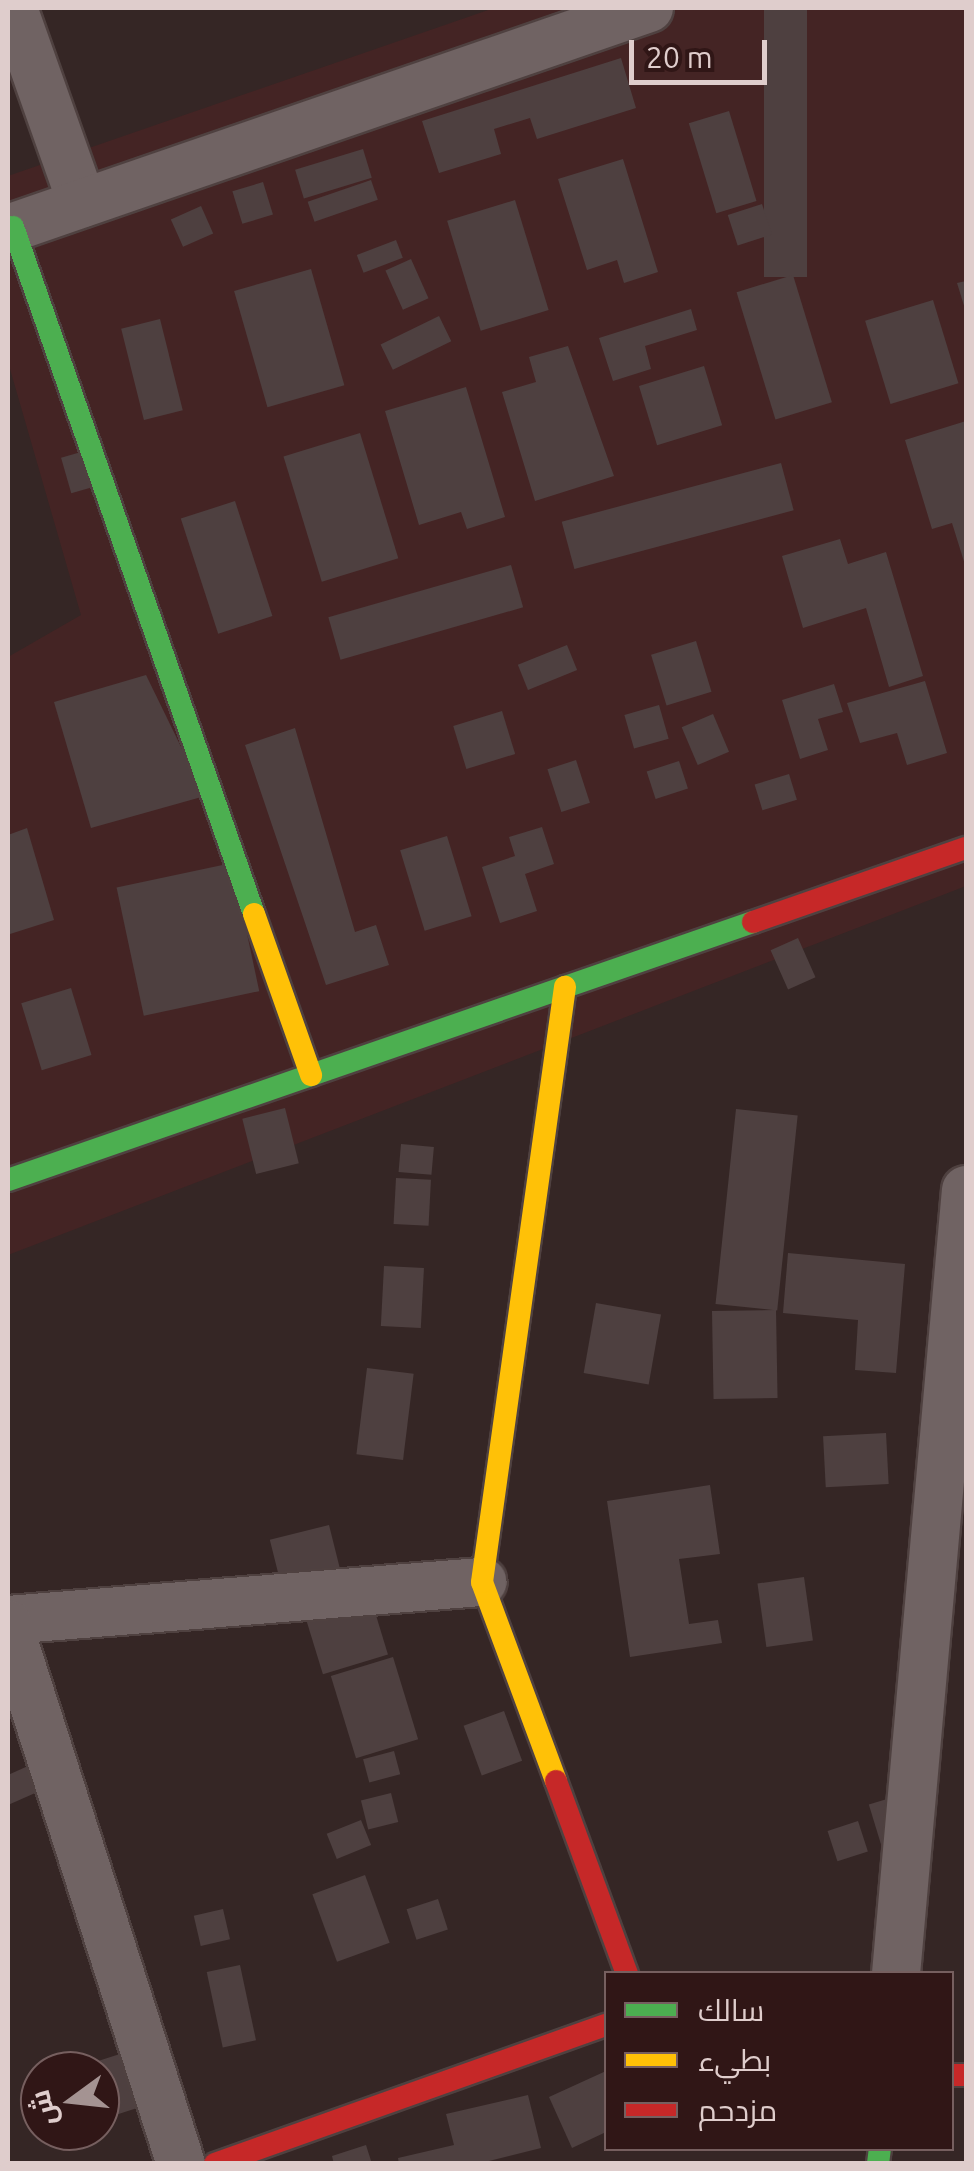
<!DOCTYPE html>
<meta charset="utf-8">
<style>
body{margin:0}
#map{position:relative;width:974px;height:2171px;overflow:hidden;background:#352625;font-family:Ubuntu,Cairo,sans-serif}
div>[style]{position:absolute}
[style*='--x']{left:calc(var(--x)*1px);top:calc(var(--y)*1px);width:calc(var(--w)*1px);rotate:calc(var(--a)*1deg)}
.built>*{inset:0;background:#442424}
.building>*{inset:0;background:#4e4040;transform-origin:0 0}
.roads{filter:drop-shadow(2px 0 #4f4140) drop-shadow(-2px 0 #4f4140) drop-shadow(0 2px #4f4140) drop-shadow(0 -2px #4f4140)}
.street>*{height:48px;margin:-24px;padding:0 24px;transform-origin:24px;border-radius:24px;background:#706363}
.fast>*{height:22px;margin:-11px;padding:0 11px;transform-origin:11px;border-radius:11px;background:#4caf50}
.slow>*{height:22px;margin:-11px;padding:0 11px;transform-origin:11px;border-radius:11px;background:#ffc107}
.jam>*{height:22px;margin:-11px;padding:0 11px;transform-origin:11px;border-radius:11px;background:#c62828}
span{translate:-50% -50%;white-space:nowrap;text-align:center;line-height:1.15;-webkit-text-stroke:8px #301616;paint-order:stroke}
.frame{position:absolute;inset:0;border:10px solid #dfcdcc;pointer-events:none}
.legend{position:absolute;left:604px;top:1971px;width:350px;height:180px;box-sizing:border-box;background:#301616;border:2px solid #765f5f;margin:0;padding:12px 18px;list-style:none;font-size:30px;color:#dfcdcc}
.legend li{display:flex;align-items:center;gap:20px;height:50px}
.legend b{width:50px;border:2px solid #765f5f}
.north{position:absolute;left:20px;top:2051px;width:100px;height:100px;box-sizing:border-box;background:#301616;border:2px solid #765f5f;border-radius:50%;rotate:255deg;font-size:28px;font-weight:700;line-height:40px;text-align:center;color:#dfcdcc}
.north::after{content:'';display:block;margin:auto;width:35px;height:45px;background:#a49392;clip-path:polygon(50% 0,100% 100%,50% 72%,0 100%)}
.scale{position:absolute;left:629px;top:40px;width:138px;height:45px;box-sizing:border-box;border:5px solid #dfcdcc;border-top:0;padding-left:12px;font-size:30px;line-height:35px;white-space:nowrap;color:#dfcdcc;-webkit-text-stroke:8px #301616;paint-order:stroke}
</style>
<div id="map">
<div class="built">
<div style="clip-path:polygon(494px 8px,966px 8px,966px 886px,8px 1255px,8px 657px,81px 615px,8px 362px,8px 176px)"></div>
</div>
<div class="building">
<div style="left:764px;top:8px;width:43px;height:269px"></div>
<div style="clip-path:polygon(621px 58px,636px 108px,537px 139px,530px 118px,494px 129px,501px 154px,439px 173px,422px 121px)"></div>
<div style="left:729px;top:111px;width:94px;height:42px;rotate:73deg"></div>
<div style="left:363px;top:149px;width:30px;height:71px;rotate:73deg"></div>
<div style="clip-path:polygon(623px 159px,658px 272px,624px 283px,617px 260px,587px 270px,558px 179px)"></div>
<div style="left:371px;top:180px;width:21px;height:67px;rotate:71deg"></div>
<div style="left:263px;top:182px;width:34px;height:32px;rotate:73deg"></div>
<div style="left:515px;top:200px;width:115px;height:71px;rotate:73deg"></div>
<div style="left:762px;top:204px;width:32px;height:36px;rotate:72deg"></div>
<div style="left:201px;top:206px;width:30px;height:33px;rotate:66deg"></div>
<div style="left:396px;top:240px;width:19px;height:42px;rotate:69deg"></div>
<div style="left:411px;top:259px;width:43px;height:28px;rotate:66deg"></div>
<div style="left:311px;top:269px;width:121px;height:80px;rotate:74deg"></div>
<div style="left:793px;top:275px;width:133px;height:59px;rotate:73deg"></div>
<div style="clip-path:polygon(966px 281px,966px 312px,957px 283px)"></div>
<div style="left:933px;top:300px;width:87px;height:71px;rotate:73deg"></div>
<div style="clip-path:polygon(691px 309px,697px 330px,645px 346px,651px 369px,613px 381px,599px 338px)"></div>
<div style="left:439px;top:316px;width:28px;height:65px;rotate:64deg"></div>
<div style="left:160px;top:319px;width:94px;height:40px;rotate:76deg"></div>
<div style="clip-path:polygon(568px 346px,614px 476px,535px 501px,502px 392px,536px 382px,529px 357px)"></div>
<div style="left:704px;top:366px;width:62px;height:68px;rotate:73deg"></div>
<div style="clip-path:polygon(466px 387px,505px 517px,467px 529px,461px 512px,419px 525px,385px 411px)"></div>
<div style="clip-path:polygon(966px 421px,966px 568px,952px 523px,932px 529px,905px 440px)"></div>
<div style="left:360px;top:433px;width:131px;height:80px;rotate:73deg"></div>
<div style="left:88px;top:450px;width:37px;height:28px;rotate:74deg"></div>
<div style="left:781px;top:463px;width:49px;height:227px;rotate:75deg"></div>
<div style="left:235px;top:501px;width:121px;height:57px;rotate:72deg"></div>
<div style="clip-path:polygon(840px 539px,848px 564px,886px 552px,923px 676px,889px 687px,866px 608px,803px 628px,782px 556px)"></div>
<div style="left:511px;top:565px;width:44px;height:190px;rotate:74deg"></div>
<div style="left:696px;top:641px;width:53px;height:47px;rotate:73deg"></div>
<div style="left:567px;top:645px;width:27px;height:53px;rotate:68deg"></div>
<div style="clip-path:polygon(146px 675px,205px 796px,91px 828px,54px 702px)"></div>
<div style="clip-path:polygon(925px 681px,947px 753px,907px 765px,897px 733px,860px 743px,847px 703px)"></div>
<div style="clip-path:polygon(834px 684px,843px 712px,818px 719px,828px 750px,800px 759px,782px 700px)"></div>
<div style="left:659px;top:705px;width:35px;height:36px;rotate:74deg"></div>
<div style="left:502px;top:711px;width:45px;height:51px;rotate:73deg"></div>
<div style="left:713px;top:714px;width:41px;height:34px;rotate:67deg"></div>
<div style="clip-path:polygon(295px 728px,355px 932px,376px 925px,389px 965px,326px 985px,245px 745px)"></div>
<div style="left:576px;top:760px;width:45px;height:30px;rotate:72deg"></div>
<div style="left:679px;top:761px;width:29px;height:34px;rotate:72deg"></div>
<div style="left:789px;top:774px;width:27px;height:36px;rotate:73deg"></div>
<div style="clip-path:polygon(542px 827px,554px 864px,525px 874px,537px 911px,500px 923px,482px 867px,515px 856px,509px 837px)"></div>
<div style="clip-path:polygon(27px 828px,54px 920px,10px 934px,8px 835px)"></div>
<div style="left:447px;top:836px;width:84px;height:49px;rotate:73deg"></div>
<div style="left:232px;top:863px;width:131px;height:118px;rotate:78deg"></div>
<div style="left:798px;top:938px;width:43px;height:30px;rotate:66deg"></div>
<div style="left:71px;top:988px;width:70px;height:52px;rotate:73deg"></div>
<div style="left:285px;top:1108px;width:57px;height:44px;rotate:76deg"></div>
<div style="left:736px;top:1109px;width:62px;height:196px;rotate:6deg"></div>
<div style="left:401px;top:1144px;width:33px;height:28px;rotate:5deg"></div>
<div style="left:396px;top:1178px;width:35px;height:46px;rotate:3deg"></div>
<div style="clip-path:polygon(788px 1253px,905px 1264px,896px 1373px,855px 1370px,858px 1320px,783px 1313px)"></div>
<div style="left:384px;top:1266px;width:40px;height:60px;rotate:3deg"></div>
<div style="left:596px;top:1303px;width:66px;height:71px;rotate:10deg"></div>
<div style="left:776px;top:1310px;width:88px;height:64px;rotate:89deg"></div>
<div style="left:367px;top:1368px;width:47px;height:87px;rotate:7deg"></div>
<div style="left:886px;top:1433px;width:51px;height:63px;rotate:87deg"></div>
<div style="clip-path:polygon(710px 1485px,720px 1554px,679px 1559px,689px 1624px,718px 1620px,722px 1643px,630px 1657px,607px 1501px)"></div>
<div style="left:329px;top:1525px;width:64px;height:61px;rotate:76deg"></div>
<div style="left:804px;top:1577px;width:64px;height:47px;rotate:82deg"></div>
<div style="left:371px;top:1599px;width:58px;height:68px;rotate:73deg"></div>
<div style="left:393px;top:1657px;width:86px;height:65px;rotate:73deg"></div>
<div style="left:504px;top:1711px;width:53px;height:43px;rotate:70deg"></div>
<div style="left:394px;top:1751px;width:24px;height:32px;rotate:75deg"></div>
<div style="clip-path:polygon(39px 1761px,51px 1786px,8px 1805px,8px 1775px)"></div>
<div style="left:391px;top:1793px;width:30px;height:31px;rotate:76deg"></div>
<div style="left:887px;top:1799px;width:41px;height:19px;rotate:73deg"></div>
<div style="left:361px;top:1820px;width:27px;height:37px;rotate:68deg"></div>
<div style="left:858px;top:1821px;width:32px;height:32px;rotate:72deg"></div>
<div style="left:365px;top:1875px;width:72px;height:56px;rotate:70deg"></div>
<div style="left:438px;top:1899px;width:32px;height:33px;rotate:72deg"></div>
<div style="left:223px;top:1909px;width:31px;height:30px;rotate:77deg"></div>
<div style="left:240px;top:1965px;width:77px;height:34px;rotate:78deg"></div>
<div style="clip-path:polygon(148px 2045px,165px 2099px,100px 2120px,100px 2071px,70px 2070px)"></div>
<div style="clip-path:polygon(606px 2071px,606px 2132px,572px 2148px,549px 2097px)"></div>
<div style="clip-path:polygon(528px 2095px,541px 2148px,477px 2164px,399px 2164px,398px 2158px,454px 2145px,446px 2114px)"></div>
<div style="clip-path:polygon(366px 2145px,372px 2164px,334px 2164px,332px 2156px)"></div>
</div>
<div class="roads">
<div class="street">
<div style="--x:13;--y:8;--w:207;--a:70.5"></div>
<div style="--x:8;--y:229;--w:678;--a:-19.02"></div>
<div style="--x:8;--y:1620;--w:476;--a:-4.6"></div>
<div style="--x:8;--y:1624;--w:567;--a:72.24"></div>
<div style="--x:896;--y:1974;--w:787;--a:-84.9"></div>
</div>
<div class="fast">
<div style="--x:13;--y:227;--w:728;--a:70.67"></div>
<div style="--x:8;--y:1180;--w:788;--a:-19.1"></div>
<div style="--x:878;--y:2164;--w:16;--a:-83"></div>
</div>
<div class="slow">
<div style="--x:254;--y:914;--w:171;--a:70.5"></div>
<div style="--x:556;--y:1781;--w:212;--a:-110.4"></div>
<div style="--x:482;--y:1582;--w:601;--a:-82.06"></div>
</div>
<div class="jam">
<div style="--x:753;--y:922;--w:225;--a:-19.2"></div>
<div style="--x:556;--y:1781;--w:206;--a:69.8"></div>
<div style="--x:952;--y:2075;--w:14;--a:0"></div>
<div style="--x:215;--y:2164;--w:415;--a:-19.6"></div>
</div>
</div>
<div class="frame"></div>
<ul class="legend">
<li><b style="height:12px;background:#4caf50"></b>سالك</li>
<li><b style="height:12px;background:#ffc107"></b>بطيء</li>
<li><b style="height:12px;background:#c62828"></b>مزدحم</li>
</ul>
<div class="north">ش</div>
<div class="scale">20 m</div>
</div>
